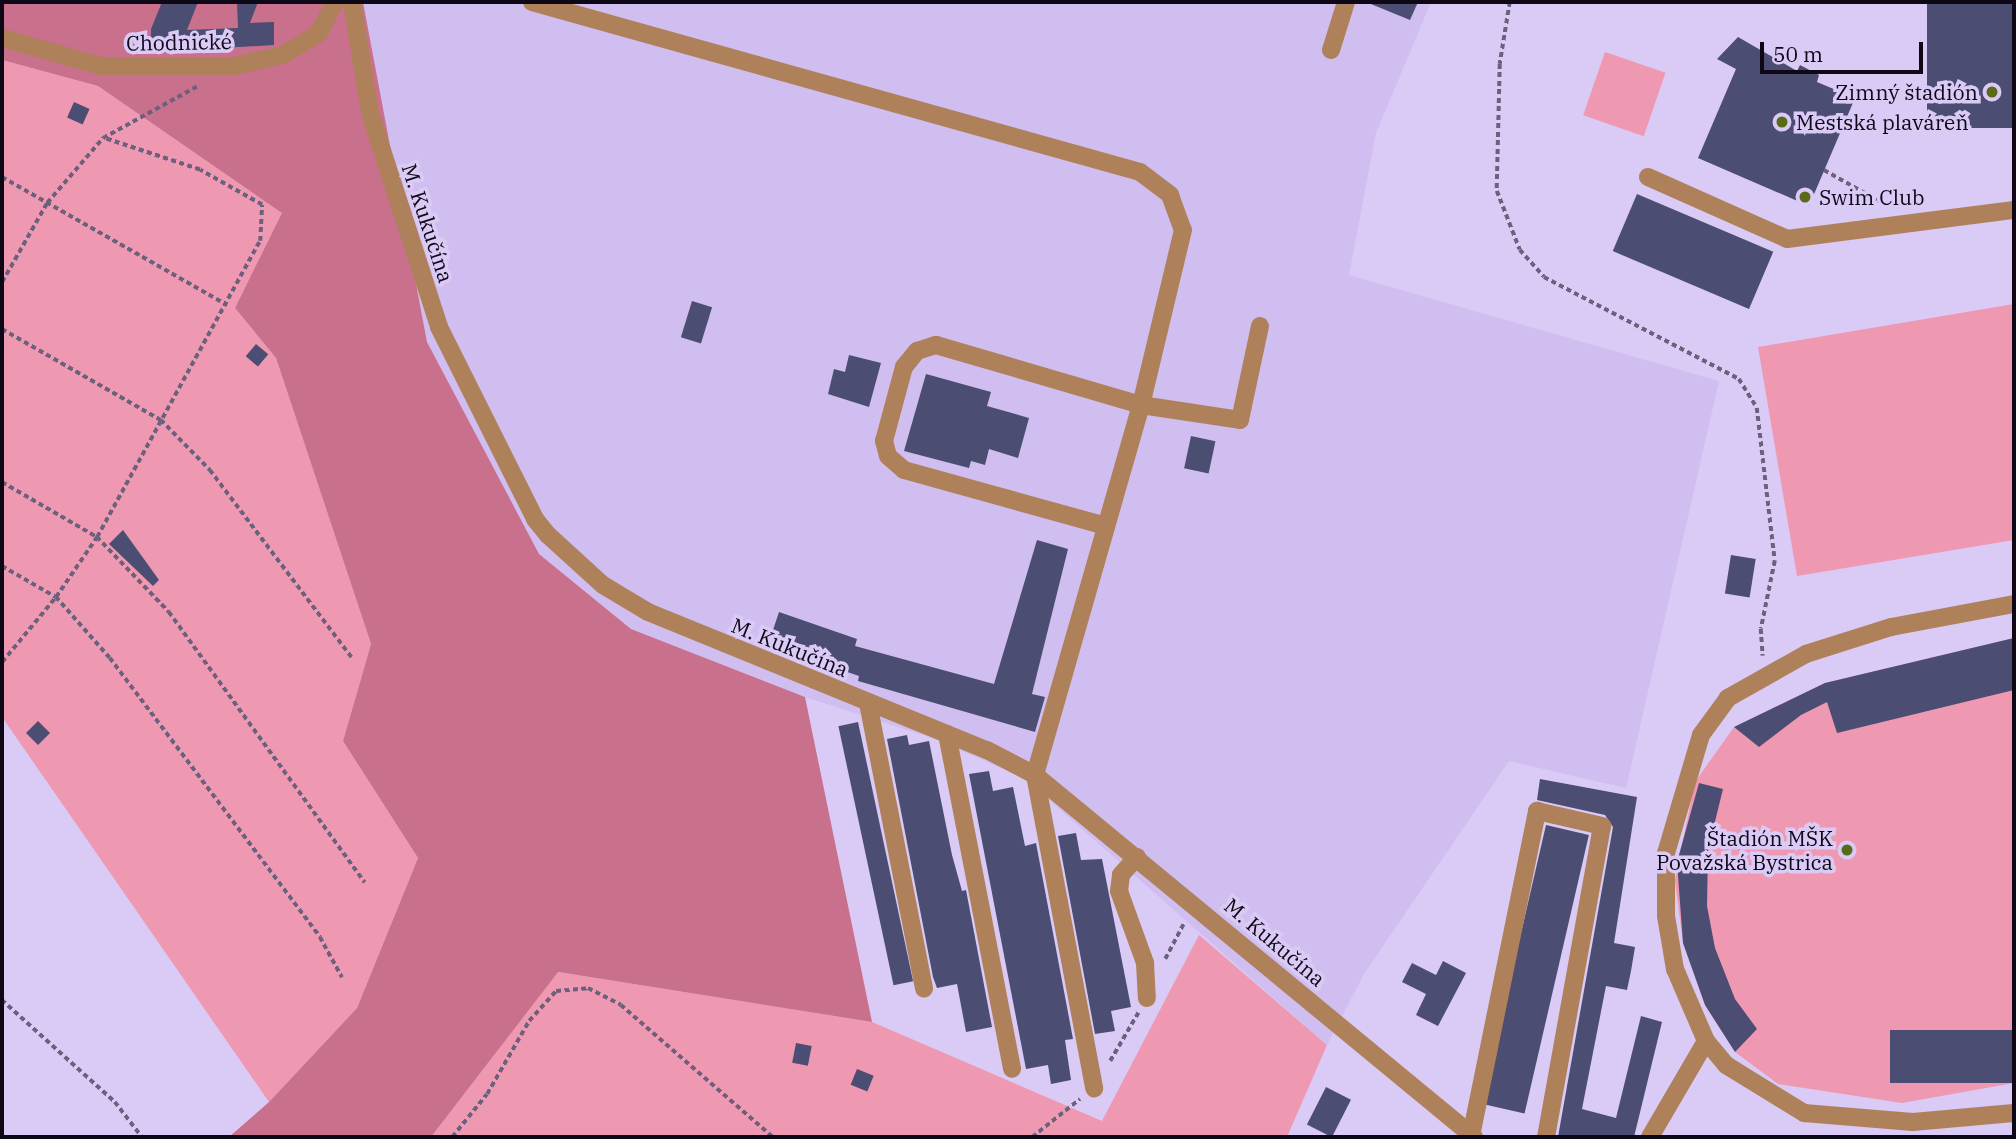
<!DOCTYPE html>
<meta charset="utf-8">
<style>
body{margin:0}
#map{position:relative;width:2016px;height:1139px;overflow:hidden;background:#dacaf6;font-family:"IBM Plex Serif",serif}
div>[style]{position:absolute}
[style*='--x']{left:calc(var(--x)*1px);top:calc(var(--y)*1px);width:calc(var(--w)*1px);rotate:calc(var(--a)*1deg)}
.built>*{inset:0;background:#d0bef0}
.green>*{inset:0;background:#ef98b2;transform-origin:0 0}
.forest>*{inset:0;background:#c9708c}
.building>*{inset:0;background:#4b4d72;transform-origin:0 0}
.path>*{height:3.5px;margin-top:-1.75px;transform-origin:0;background:repeating-linear-gradient(90deg,#6b617c 0 5px,transparent 0 8.5px)}
.minor>*{height:18px;margin:-9px;padding:0 9px;transform-origin:9px;border-radius:9px;background:#af815a}
.dots>*{width:19px;height:19px;translate:-50% -50%;box-sizing:border-box;border:4px solid #dacaf6;border-radius:50%}
span{translate:-50% -50%;white-space:nowrap;text-align:center;line-height:1.15;-webkit-text-stroke:7px #dacaf6;paint-order:stroke}
.street-label{font-size:21px;color:#0e0816}
.poi-label{font-size:21px;color:#0e0816}
.right{translate:-100% -50%;text-align:right}
.left{translate:0 -50%;text-align:left}
.frame{position:absolute;inset:0;border:4px solid #0e0816;pointer-events:none}
.scale{position:absolute;left:1760px;top:42px;width:163px;height:32px;box-sizing:border-box;border:4px solid #0e0816;border-top:0;padding-left:9px;font-size:21px;line-height:24px;white-space:nowrap;color:#0e0816;-webkit-text-stroke:5px #dacaf6;paint-order:stroke}
</style>
<div id="map">
<div class="built">
<div style="clip-path:polygon(363px 2px,1431px 2px,1376px 133px,1349px 275px,1719px 381px,1626px 788px,1509px 761px,1364px 974px,1327px 1045px,1024px 778px,932px 738px,805px 697px,631px 629px,539px 554px,427px 342px)"></div>
</div>
<div class="green">
<div style="left:1605px;top:52px;width:64px;height:67px;rotate:19deg"></div>
<div style="clip-path:polygon(2px 60px,98px 86px,283px 213px,235px 308px,276px 358px,371px 644px,343px 741px,418px 858px,357px 1008px,269px 1102px,2px 717px)"></div>
<div style="clip-path:polygon(2014px 304px,2014px 540px,1797px 576px,1758px 347px)"></div>
<div style="clip-path:polygon(2014px 638px,2014px 1083px,1902px 1103px,1778px 1084px,1735px 1052px,1705px 1005px,1683px 943px,1675px 880px,1695px 782px,1734px 727px,1825px 683px)"></div>
<div style="clip-path:polygon(1199px 935px,1327px 1045px,1287px 1137px,431px 1137px,557px 972px,872px 1022px,1102px 1121px)"></div>
</div>
<div class="forest">
<div style="clip-path:polygon(2px 2px,363px 2px,427px 342px,539px 554px,631px 629px,805px 697px,872px 1022px,558px 972px,431px 1137px,229px 1137px,269px 1102px,357px 1008px,418px 858px,343px 741px,371px 644px,276px 358px,235px 308px,282px 213px,98px 86px,2px 60px)"></div>
</div>
<div class="building">
<div style="clip-path:polygon(162px 2px,198px 2px,187px 30px,238px 28px,237px 2px,258px 2px,250px 23px,274px 22px,274px 45px,151px 52px,151px 29px)"></div>
<div style="clip-path:polygon(1366px 2px,1418px 2px,1410px 20px)"></div>
<div style="left:1927px;top:2px;width:87px;height:126px"></div>
<div style="clip-path:polygon(1738px 37px,1797px 71px,1800px 65px,1819px 75px,1817px 82px,1855px 98px,1809px 206px,1698px 158px,1736px 69px,1717px 59px)"></div>
<div style="left:74px;top:102px;width:17px;height:17px;rotate:24deg"></div>
<div style="left:1637px;top:194px;width:148px;height:62px;rotate:23deg"></div>
<div style="left:692px;top:301px;width:21px;height:38px;rotate:17deg"></div>
<div style="left:256px;top:344px;width:16px;height:16px;rotate:40deg"></div>
<div style="clip-path:polygon(849px 355px,881px 363px,869px 407px,828px 394px,834px 369px,845px 372px)"></div>
<div style="clip-path:polygon(926px 374px,991px 392px,987px 406px,1029px 418px,1018px 458px,989px 449px,985px 465px,971px 461px,969px 468px,904px 451px)"></div>
<div style="left:1191px;top:436px;width:25px;height:33px;rotate:12deg"></div>
<div style="clip-path:polygon(123px 530px,159px 580px,153px 586px,109px 544px)"></div>
<div style="clip-path:polygon(1037px 540px,1068px 549px,1032px 694px,1045px 697px,1035px 732px,858px 681px,859px 676px,768px 645px,779px 612px,857px 639px,855px 646px,994px 684px)"></div>
<div style="left:1731px;top:555px;width:25px;height:39px;rotate:9deg"></div>
<div style="clip-path:polygon(2014px 638px,2014px 690px,1837px 733px,1827px 702px,1801px 715px,1759px 747px,1734px 727px,1825px 683px)"></div>
<div style="left:38px;top:721px;width:17px;height:17px;rotate:45deg"></div>
<div style="left:858px;top:722px;width:265px;height:20px;rotate:78deg"></div>
<div style="clip-path:polygon(907px 735px,909px 745px,929px 741px,952px 855px,962px 891px,966px 890px,992px 1027px,966px 1032px,957px 984px,937px 988px,933px 977px,887px 739px)"></div>
<div style="clip-path:polygon(989px 771px,993px 791px,1013px 787px,1025px 846px,1036px 843px,1073px 1039px,1065px 1040px,1071px 1080px,1051px 1084px,1048px 1065px,1026px 1069px,969px 774px)"></div>
<div style="clip-path:polygon(1540px 779px,1637px 797px,1614px 943px,1635px 947px,1631px 971px,1627px 990px,1606px 986px,1582px 1109px,1616px 1118px,1641px 1016px,1662px 1022px,1634px 1137px,1558px 1137px,1613px 827px,1605px 815px,1537px 800px)"></div>
<div style="clip-path:polygon(1699px 783px,1723px 789px,1708px 850px,1707px 906px,1715px 948px,1735px 999px,1757px 1029px,1735px 1052px,1705px 1005px,1683px 943px,1677px 862px)"></div>
<div style="left:1546px;top:825px;width:44px;height:286px;rotate:13deg"></div>
<div style="clip-path:polygon(1076px 833px,1081px 860px,1102px 859px,1131px 1007px,1111px 1011px,1115px 1031px,1095px 1034px,1058px 836px)"></div>
<div style="clip-path:polygon(1443px 961px,1466px 973px,1438px 1026px,1416px 1015px,1426px 994px,1402px 982px,1412px 963px,1436px 975px)"></div>
<div style="left:2014px;top:1030px;width:53px;height:124px;rotate:90deg"></div>
<div style="left:796px;top:1043px;width:16px;height:20px;rotate:11deg"></div>
<div style="left:857px;top:1069px;width:18px;height:17px;rotate:22deg"></div>
<div style="left:1326px;top:1087px;width:28px;height:42px;rotate:27deg"></div>
</div>
<div class="path">
<div style="--x:1510;--y:2;--w:63;--a:99.2"></div>
<div style="--x:1500;--y:64;--w:127;--a:91.4"></div>
<div style="--x:1497;--y:191;--w:63;--a:68.7"></div>
<div style="--x:1520;--y:250;--w:36;--a:48"></div>
<div style="--x:1544;--y:277;--w:220;--a:27.6"></div>
<div style="--x:1739;--y:379;--w:34;--a:58"></div>
<div style="--x:1757;--y:408;--w:154;--a:83.3"></div>
<div style="--x:1775;--y:561;--w:69;--a:101.6"></div>
<div style="--x:1761;--y:629;--w:27;--a:86"></div>
<div style="--x:1824;--y:170;--w:76;--a:29.3"></div>
<div style="--x:2;--y:177;--w:259;--a:29.6"></div>
<div style="--x:2;--y:282;--w:91;--a:-60.3"></div>
<div style="--x:47;--y:203;--w:86;--a:-49.3"></div>
<div style="--x:103;--y:138;--w:108;--a:-28.7"></div>
<div style="--x:2;--y:329;--w:183;--a:29.8"></div>
<div style="--x:161;--y:420;--w:70;--a:45.6"></div>
<div style="--x:210;--y:470;--w:236;--a:52.9"></div>
<div style="--x:2;--y:482;--w:110;--a:30.1"></div>
<div style="--x:97;--y:537;--w:104;--a:46.2"></div>
<div style="--x:169;--y:612;--w:334;--a:54.1"></div>
<div style="--x:2;--y:566;--w:62;--a:29.9"></div>
<div style="--x:56;--y:597;--w:81;--a:48.5"></div>
<div style="--x:110;--y:658;--w:349;--a:53"></div>
<div style="--x:320;--y:937;--w:46;--a:61.2"></div>
<div style="--x:2;--y:662;--w:85;--a:-50.3"></div>
<div style="--x:56;--y:597;--w:73;--a:-55.7"></div>
<div style="--x:97;--y:537;--w:338;--a:-61.2"></div>
<div style="--x:260;--y:241;--w:36;--a:-87"></div>
<div style="--x:262;--y:205;--w:71;--a:-150.6"></div>
<div style="--x:200;--y:170;--w:102;--a:-161.7"></div>
<div style="--x:1165;--y:959;--w:41;--a:-62.2"></div>
<div style="--x:2;--y:1000;--w:152;--a:42.1"></div>
<div style="--x:115;--y:1102;--w:44;--a:52.4"></div>
<div style="--x:1110;--y:1061;--w:56;--a:-59.7"></div>
<div style="--x:452;--y:1137;--w:55;--a:-50.9"></div>
<div style="--x:487;--y:1094;--w:84;--a:-60.1"></div>
<div style="--x:529;--y:1021;--w:40;--a:-48"></div>
<div style="--x:556;--y:991;--w:32;--a:-5"></div>
<div style="--x:588;--y:988;--w:37;--a:27"></div>
<div style="--x:621;--y:1005;--w:201;--a:41"></div>
<div style="--x:1032;--y:1137;--w:61;--a:-38.4"></div>
</div>
<div class="minor">
<div style="--x:352;--y:2;--w:112;--a:80.8"></div>
<div style="--x:370;--y:113;--w:225;--a:72.1"></div>
<div style="--x:439;--y:327;--w:215;--a:63.4"></div>
<div style="--x:535;--y:519;--w:21;--a:51"></div>
<div style="--x:548;--y:535;--w:74;--a:42.3"></div>
<div style="--x:603;--y:585;--w:52;--a:31"></div>
<div style="--x:648;--y:612;--w:366;--a:22.2"></div>
<div style="--x:987;--y:750;--w:54;--a:27.5"></div>
<div style="--x:1035;--y:775;--w:569;--a:39.51"></div>
<div style="--x:532;--y:2;--w:631;--a:15.62"></div>
<div style="--x:1140;--y:172;--w:38;--a:37"></div>
<div style="--x:1170;--y:195;--w:37;--a:70"></div>
<div style="--x:1183;--y:230;--w:180;--a:103.5"></div>
<div style="--x:1141;--y:405;--w:385;--a:106"></div>
<div style="--x:1035;--y:775;--w:319;--a:79.3"></div>
<div style="--x:2;--y:38;--w:102;--a:15.9"></div>
<div style="--x:100;--y:66;--w:134;--a:0"></div>
<div style="--x:234;--y:66;--w:50;--a:-12.7"></div>
<div style="--x:283;--y:55;--w:42;--a:-31.4"></div>
<div style="--x:319;--y:33;--w:35;--a:-63"></div>
<div style="--x:1331;--y:50;--w:50;--a:-72.6"></div>
<div style="--x:1648;--y:177;--w:152;--a:24"></div>
<div style="--x:1787;--y:239;--w:229;--a:-7.3"></div>
<div style="--x:1106;--y:526;--w:210;--a:-164.5"></div>
<div style="--x:904;--y:470;--w:21;--a:-139"></div>
<div style="--x:888;--y:456;--w:16;--a:-105"></div>
<div style="--x:884;--y:441;--w:77;--a:-74.9"></div>
<div style="--x:904;--y:367;--w:21;--a:-51"></div>
<div style="--x:917;--y:351;--w:20;--a:-18"></div>
<div style="--x:936;--y:345;--w:214;--a:16.3"></div>
<div style="--x:1141;--y:405;--w:100;--a:8.6"></div>
<div style="--x:1240;--y:420;--w:96;--a:-78"></div>
<div style="--x:2014;--y:604;--w:125;--a:169.4"></div>
<div style="--x:1891;--y:627;--w:89;--a:162.4"></div>
<div style="--x:1806;--y:654;--w:90;--a:150.6"></div>
<div style="--x:1728;--y:698;--w:46;--a:126.1"></div>
<div style="--x:1701;--y:735;--w:123;--a:106.5"></div>
<div style="--x:1666;--y:853;--w:63;--a:90"></div>
<div style="--x:1666;--y:916;--w:54;--a:80.4"></div>
<div style="--x:1675;--y:969;--w:78;--a:66.7"></div>
<div style="--x:1706;--y:1041;--w:31;--a:50"></div>
<div style="--x:1726;--y:1065;--w:92;--a:31.6"></div>
<div style="--x:1804;--y:1113;--w:109;--a:4.7"></div>
<div style="--x:1913;--y:1122;--w:101;--a:-5.1"></div>
<div style="--x:868;--y:703;--w:291;--a:78.9"></div>
<div style="--x:947;--y:734;--w:341;--a:79"></div>
<div style="--x:1137;--y:857;--w:24;--a:132"></div>
<div style="--x:1121;--y:875;--w:16;--a:97"></div>
<div style="--x:1119;--y:891;--w:77;--a:70.1"></div>
<div style="--x:1145;--y:963;--w:35;--a:87"></div>
<div style="--x:1471;--y:1136;--w:332;--a:-78.5"></div>
<div style="--x:1537;--y:811;--w:67;--a:13"></div>
<div style="--x:1602;--y:826;--w:316;--a:100.2"></div>
<div style="--x:1650;--y:1137;--w:111;--a:-59.7"></div>
</div>
<div class="dots">
<div style="left:1992px;top:92px;background:#596b17"></div>
<div style="left:1782px;top:122px;background:#596b17"></div>
<div style="left:1805px;top:197px;background:#596b17"></div>
<div style="left:1847px;top:850px;background:#596b17"></div>
</div>
<div class="street-label">
<span style="left:179px;top:42px;rotate:-1deg">Chodnické</span>
<span style="left:428px;top:223px;rotate:72deg">M. Kukučína</span>
<span style="left:790px;top:647px;rotate:22deg">M. Kukučína</span>
<span style="left:1275px;top:942px;rotate:40deg">M. Kukučína</span>
</div>
<div class="poi-label">
<span class="right" style="left:1978px;top:92px">Zimný štadión</span>
<span class="left" style="left:1796px;top:122px">Mestská plaváreň</span>
<span class="left" style="left:1819px;top:197px">Swim Club</span>
<span class="right" style="left:1833px;top:850px">Štadión MŠK<br>Považská Bystrica</span>
</div>
<div class="frame"></div>
<div class="scale">50 m</div>
</div>
